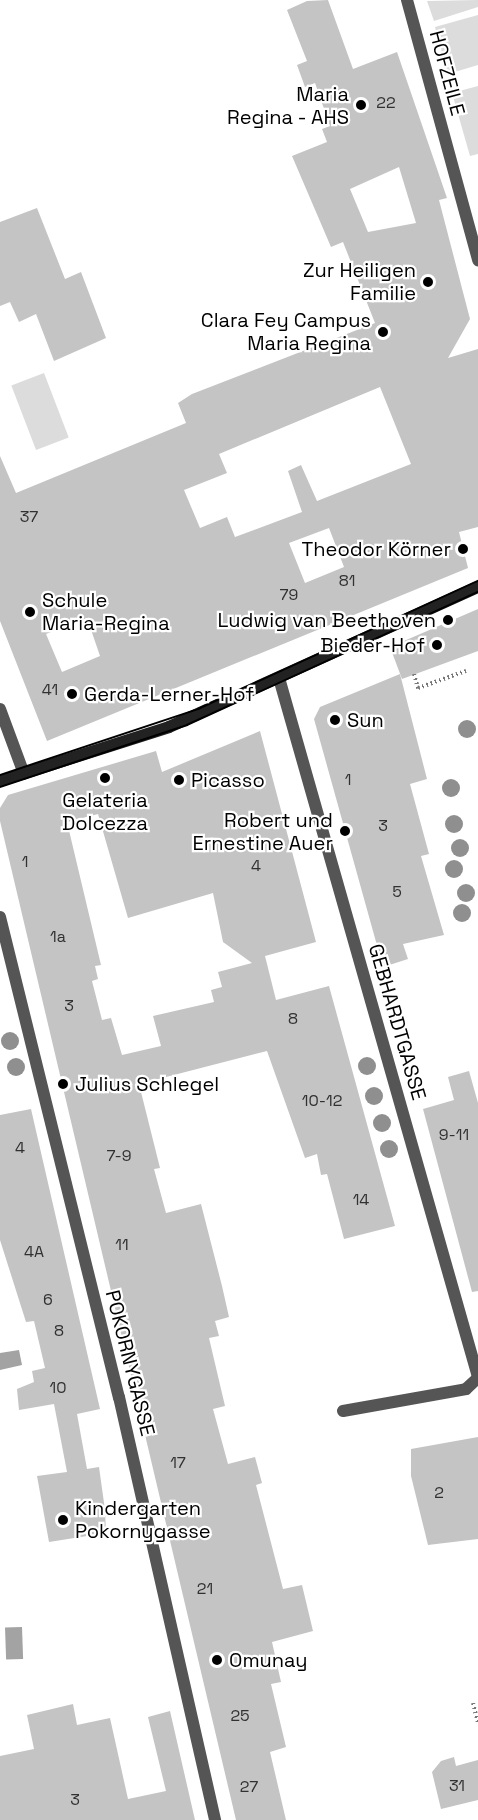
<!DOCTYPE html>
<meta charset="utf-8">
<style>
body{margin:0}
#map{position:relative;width:478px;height:1820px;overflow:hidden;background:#fff;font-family:"Space Grotesk",sans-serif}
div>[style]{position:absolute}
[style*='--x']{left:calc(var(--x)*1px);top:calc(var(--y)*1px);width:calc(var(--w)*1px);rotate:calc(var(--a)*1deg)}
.green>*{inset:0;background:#dcdcdc;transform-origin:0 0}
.water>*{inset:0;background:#a3a3a3;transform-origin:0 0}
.building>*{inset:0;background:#c4c4c4}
.path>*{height:4px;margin-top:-2px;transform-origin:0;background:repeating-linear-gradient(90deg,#777 0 1.5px,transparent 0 4.5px)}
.street>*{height:12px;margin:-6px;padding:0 6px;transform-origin:6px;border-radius:6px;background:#555}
.secondary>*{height:12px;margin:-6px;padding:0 6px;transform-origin:6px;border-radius:6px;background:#222}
.tram>*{height:1.5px;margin:-0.75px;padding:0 0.75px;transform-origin:0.75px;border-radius:0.75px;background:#000}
.trees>*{width:18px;height:18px;margin:-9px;border-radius:50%;background:#8f8f8f}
.dots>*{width:16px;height:16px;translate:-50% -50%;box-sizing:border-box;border:3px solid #fff;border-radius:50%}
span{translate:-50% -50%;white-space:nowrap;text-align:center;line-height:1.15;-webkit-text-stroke:4.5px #fff;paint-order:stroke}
.number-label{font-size:16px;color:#313131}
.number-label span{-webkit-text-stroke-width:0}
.street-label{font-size:20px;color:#000}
.poi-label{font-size:20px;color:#000}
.right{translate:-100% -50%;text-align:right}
.left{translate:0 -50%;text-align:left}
</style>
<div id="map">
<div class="green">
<div style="clip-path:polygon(478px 0,478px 7px,434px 21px,427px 1px)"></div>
<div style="clip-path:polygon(478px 15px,478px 65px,448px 74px,435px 27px)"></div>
<div style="clip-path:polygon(478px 86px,478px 154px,470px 156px,452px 93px)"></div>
<div style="left:44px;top:373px;width:69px;height:35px;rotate:69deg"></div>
</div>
<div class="water">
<div style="clip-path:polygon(19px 1350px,22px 1365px,0 1370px,0 1353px)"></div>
<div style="left:22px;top:1627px;width:32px;height:17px;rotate:88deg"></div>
</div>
<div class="building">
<div style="clip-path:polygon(evenodd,328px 0,353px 69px,397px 52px,447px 198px,439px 200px,470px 319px,448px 358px,478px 349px,478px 527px,459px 532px,468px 568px,47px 741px,0 621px,0 456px,16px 493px,186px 423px,178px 403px,192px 394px,375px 323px,343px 242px,331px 247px,292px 156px,327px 142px,322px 129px,330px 126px,315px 83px,305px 87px,297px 65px,307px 61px,287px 10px,307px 1px,328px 0,399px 167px,416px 223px,368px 232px,350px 189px,399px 167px,328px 0,380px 387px,411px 464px,317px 501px,301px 465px,288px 471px,302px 512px,235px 537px,227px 517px,200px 528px,184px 490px,227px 473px,219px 454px,380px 387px,328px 0,329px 528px,344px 567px,305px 583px,289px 543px,329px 528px,328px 0,87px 618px,100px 656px,62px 672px,46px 634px,87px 618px)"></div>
<div style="clip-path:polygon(37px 208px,65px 279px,81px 272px,106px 338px,54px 361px,36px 314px,19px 322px,10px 302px,0 306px,0 222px)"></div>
<div style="clip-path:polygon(478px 609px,478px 651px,402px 679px,390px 647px)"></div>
<div style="clip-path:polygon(400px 674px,427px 779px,410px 784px,429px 854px,421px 856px,444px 935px,403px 944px,408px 959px,383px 967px,314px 719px,320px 707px)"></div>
<div style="clip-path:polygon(evenodd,260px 731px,316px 942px,265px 956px,276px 1000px,329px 986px,395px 1226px,344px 1239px,327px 1174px,321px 1175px,317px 1154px,305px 1158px,267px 1051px,139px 1084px,160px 1168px,154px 1169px,166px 1213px,201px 1204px,222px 1286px,229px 1317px,215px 1321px,219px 1336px,209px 1338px,225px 1406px,213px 1409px,228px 1464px,255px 1457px,262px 1483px,256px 1485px,283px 1589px,302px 1585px,313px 1631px,272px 1642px,281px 1682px,271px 1684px,286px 1747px,270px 1752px,286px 1820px,236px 1820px,0 821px,0 808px,8px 795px,156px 751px,162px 772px,260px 731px,98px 814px,128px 918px,213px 893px,223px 942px,252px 963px,218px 972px,222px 987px,211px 990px,214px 1002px,153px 1016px,161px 1046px,122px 1055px,111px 1018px,102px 1020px,92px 981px,98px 979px,95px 966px,101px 965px,67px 822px,98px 814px)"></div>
<div style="clip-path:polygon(469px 1071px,478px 1103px,478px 1291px,472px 1292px,423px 1109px,454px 1100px,448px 1077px)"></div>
<div style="clip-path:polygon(31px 1109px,100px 1409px,77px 1414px,87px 1469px,99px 1467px,105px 1510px,106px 1533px,49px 1542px,37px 1476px,67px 1472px,54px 1404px,19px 1410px,17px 1389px,34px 1382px,32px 1371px,45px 1368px,34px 1321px,26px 1322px,0 1240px,0 1115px)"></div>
<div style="clip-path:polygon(478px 1437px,478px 1539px,428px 1545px,411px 1476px,411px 1449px)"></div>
<div style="clip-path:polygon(73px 1704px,77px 1725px,110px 1718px,128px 1799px,166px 1791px,148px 1717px,170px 1711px,195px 1820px,0 1820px,0 1756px,34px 1749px,27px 1715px)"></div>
<div style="clip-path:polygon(454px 1757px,456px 1766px,478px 1760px,478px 1800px,441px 1809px,432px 1772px,441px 1761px)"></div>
</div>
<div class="path">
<div style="--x:414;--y:674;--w:15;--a:74"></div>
<div style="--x:418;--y:688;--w:51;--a:-19.5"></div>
<div style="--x:473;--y:1703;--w:21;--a:76"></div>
</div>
<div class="street">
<div style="--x:407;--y:0;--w:270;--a:74.7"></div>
<div style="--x:279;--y:678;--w:727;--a:74.11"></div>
<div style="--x:0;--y:709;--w:69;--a:69.7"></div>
<div style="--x:0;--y:917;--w:495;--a:76.1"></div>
<div style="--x:119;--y:1397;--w:434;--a:77.2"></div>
<div style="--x:343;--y:1411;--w:125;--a:-10.1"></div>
<div style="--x:466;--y:1389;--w:16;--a:-43"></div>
</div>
<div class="secondary">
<div style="--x:0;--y:781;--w:177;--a:-17.7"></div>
<div style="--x:169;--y:727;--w:339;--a:-24.4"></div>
</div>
<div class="tram">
<div style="--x:0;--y:775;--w:209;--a:-18.4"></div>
<div style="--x:198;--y:709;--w:308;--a:-24.6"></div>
<div style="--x:0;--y:787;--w:197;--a:-18.3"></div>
<div style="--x:187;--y:725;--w:320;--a:-24.6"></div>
</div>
<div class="trees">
<div style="left:467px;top:729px"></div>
<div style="left:451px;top:788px"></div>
<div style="left:454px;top:824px"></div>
<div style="left:460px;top:848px"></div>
<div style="left:454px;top:869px"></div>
<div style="left:466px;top:893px"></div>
<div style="left:462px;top:913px"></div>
<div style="left:10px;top:1041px"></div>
<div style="left:367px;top:1066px"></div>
<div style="left:16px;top:1067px"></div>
<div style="left:374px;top:1096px"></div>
<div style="left:382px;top:1123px"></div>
<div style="left:389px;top:1149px"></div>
</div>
<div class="dots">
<div style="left:361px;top:105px;background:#000"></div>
<div style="left:428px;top:282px;background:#000"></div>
<div style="left:383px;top:332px;background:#000"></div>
<div style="left:463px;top:549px;background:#000"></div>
<div style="left:30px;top:612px;background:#000"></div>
<div style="left:448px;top:620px;background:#000"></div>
<div style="left:437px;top:645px;background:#000"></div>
<div style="left:72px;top:694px;background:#000"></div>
<div style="left:335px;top:720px;background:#000"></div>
<div style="left:105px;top:778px;background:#000"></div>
<div style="left:179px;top:780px;background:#000"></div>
<div style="left:345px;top:831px;background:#000"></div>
<div style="left:63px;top:1084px;background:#000"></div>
<div style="left:63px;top:1520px;background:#000"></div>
<div style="left:217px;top:1660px;background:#000"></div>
</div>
<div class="number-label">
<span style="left:386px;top:103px">22</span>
<span style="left:29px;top:517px">37</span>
<span style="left:347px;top:581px">81</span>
<span style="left:289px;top:595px">79</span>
<span style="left:50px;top:690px">41</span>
<span style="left:348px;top:780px">1</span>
<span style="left:383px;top:826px">3</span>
<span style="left:25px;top:862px">1</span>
<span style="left:256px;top:866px">4</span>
<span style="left:397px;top:892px">5</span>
<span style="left:58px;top:937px">1a</span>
<span style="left:69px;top:1006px">3</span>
<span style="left:293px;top:1019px">8</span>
<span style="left:322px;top:1101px">10-12</span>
<span style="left:454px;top:1135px">9-11</span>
<span style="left:20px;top:1148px">4</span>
<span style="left:119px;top:1156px">7-9</span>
<span style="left:361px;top:1200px">14</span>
<span style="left:122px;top:1245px">11</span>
<span style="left:34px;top:1252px">4A</span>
<span style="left:48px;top:1300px">6</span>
<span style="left:59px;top:1331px">8</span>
<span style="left:58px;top:1388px">10</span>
<span style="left:178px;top:1463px">17</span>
<span style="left:439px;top:1493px">2</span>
<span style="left:205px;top:1589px">21</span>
<span style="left:240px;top:1716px">25</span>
<span style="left:457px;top:1786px">31</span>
<span style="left:249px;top:1787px">27</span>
<span style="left:75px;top:1800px">3</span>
</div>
<div class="street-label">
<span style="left:447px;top:73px;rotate:75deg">HOFZEILE</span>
<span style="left:397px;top:1022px;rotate:74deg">GEBHARDTGASSE</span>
<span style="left:130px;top:1363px;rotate:76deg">POKORNYGASSE</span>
</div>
<div class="poi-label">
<span class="right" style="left:349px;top:106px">Maria<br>Regina - AHS</span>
<span class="right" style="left:416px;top:282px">Zur Heiligen<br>Familie</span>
<span class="right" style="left:371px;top:332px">Clara Fey Campus<br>Maria Regina</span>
<span class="right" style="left:451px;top:549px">Theodor Körner</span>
<span class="left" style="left:42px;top:612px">Schule<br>Maria-Regina</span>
<span class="right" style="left:436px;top:620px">Ludwig van Beethoven</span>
<span class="right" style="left:425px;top:645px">Bieder-Hof</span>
<span class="left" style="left:84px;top:694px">Gerda-Lerner-Hof</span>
<span class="left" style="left:347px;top:720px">Sun</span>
<span class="left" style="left:191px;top:780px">Picasso</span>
<span style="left:105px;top:812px">Gelateria<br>Dolcezza</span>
<span class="right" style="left:333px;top:832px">Robert und<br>Ernestine Auer</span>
<span class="left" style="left:75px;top:1084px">Julius Schlegel</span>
<span class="left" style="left:75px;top:1520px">Kindergarten<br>Pokornygasse</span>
<span class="left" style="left:229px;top:1660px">Omunay</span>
</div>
</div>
